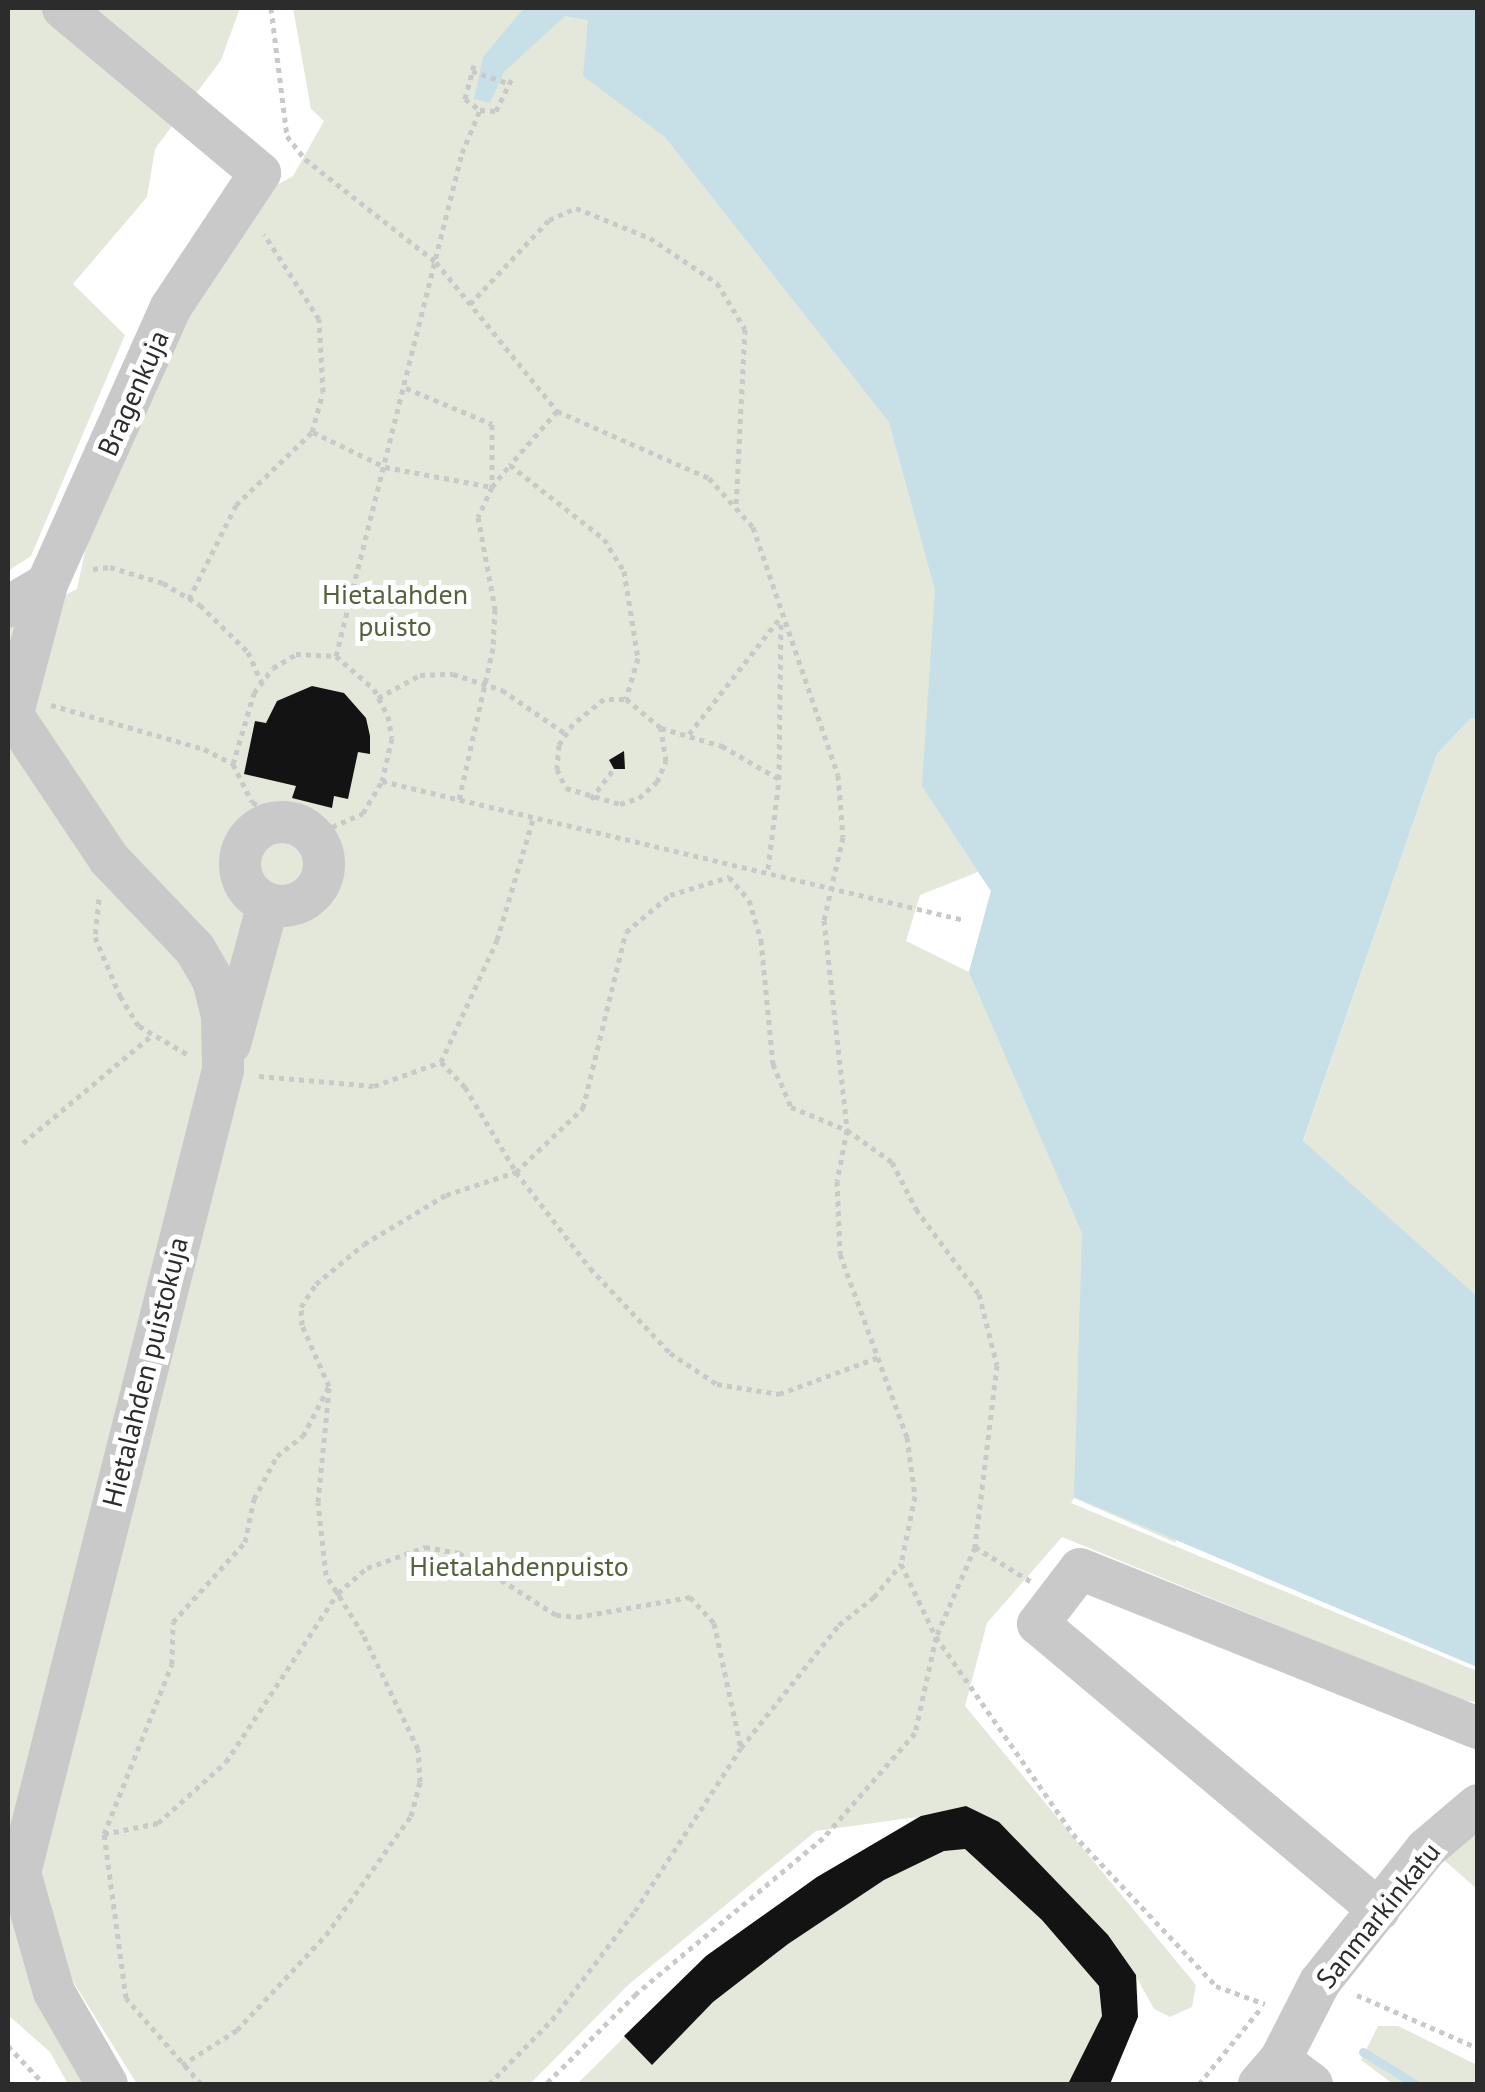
<!DOCTYPE html>
<style>
body{margin:0}
#map{position:relative;width:1485px;height:2092px;overflow:hidden;background:#fff;font-family:"PT Sans",sans-serif}
div>[style]{position:absolute}
[style*='--x']{left:calc(var(--x)*1px);top:calc(var(--y)*1px);width:calc(var(--w)*1px);rotate:calc(var(--a)*1deg)}
.green>*{inset:0;background:#e3e8da}
.water>*{inset:0;background:#c7dfe7}
.stream>*{height:9px;margin:-4.5px;padding:0 4.5px;transform-origin:4.5px;border-radius:4.5px;background:#c7dfe7}
.building>*{inset:0;background:#131313}
.path>*{height:5px;margin-top:-2.5px;transform-origin:0;background:repeating-linear-gradient(90deg,#c9c9c9 0 5px,transparent 0 10px)}
.minor>*{height:42px;margin:-21px;padding:0 21px;transform-origin:21px;border-radius:21px;background:#c9c9c9}
.minor>.ring{margin:-21px;padding:0;box-sizing:content-box;background:none;border:42px solid #c9c9c9;border-radius:50%}
span{translate:-50% -50%;white-space:nowrap;text-align:center;line-height:1.15;-webkit-text-stroke:10px #fff;paint-order:stroke}
.street-label{font-size:28px;color:#2c2c2c}
.park-label{font-size:28px;color:#54633d}
.frame{position:absolute;inset:0;border:10px solid #2c2c2c;pointer-events:none}
</style>
<div id="map">
<div class="green">
<div style="clip-path:polygon(8px 8px,240px 8px,221px 60px,155px 149px,147px 197px,73px 284px,125px 335px,31px 556px,8px 571px)"></div>
<div style="clip-path:polygon(evenodd,293px 8px,637px 8px,936px 354px,1176px 1543px,1074px 1498px,1071px 1503px,1477px 1671px,1477px 1702px,1460px 1700px,1062px 1537px,987px 1623px,965px 1706px,1196px 1985px,1192px 2007px,1170px 2017px,1154px 2009px,1137px 1978px,1138px 2017px,1110px 2084px,577px 2084px,706px 1956px,917px 1817px,816px 1831px,628px 1985px,530px 2084px,137px 2084px,69px 1975px,91px 2084px,68px 2084px,50px 2052px,8px 2015px,8px 624px,77px 589px,87px 542px,185px 302px,268px 190px,293px 176px,324px 121px,311px 109px,293px 8px,978px 872px,991px 891px,969px 972px,906px 941px,920px 895px,978px 872px)"></div>
<div style="clip-path:polygon(1471px 718px,1477px 719px,1477px 1296px,1303px 1142px,1437px 754px)"></div>
<div style="clip-path:polygon(1477px 1827px,1477px 1889px,1444px 1860px)"></div>
<div style="clip-path:polygon(1378px 2026px,1398px 2026px,1477px 2065px,1477px 2084px,1393px 2084px,1361px 2060px)"></div>
</div>
<div class="water">
<div style="clip-path:polygon(524px 8px,1477px 8px,1477px 719px,1471px 718px,1437px 754px,1303px 1141px,1477px 1296px,1477px 1667px,1074px 1497px,1082px 1233px,969px 972px,991px 891px,922px 786px,935px 590px,889px 422px,665px 137px,583px 76px,588px 20px,565px 16px,504px 72px,490px 103px,474px 99px,483px 57px)"></div>
</div>
<div class="stream">
<div style="--x:1363;--y:2052;--w:61;--a:31.6"></div>
</div>
<div class="building">
<div style="clip-path:polygon(312px 686px,344px 693px,366px 718px,370px 736px,370px 754px,358px 752px,348px 799px,334px 796px,332px 808px,292px 798px,296px 786px,244px 774px,255px 721px,266px 723px,277px 701px)"></div>
<div style="clip-path:polygon(624px 751px,625px 769px,614px 769px,609px 760px)"></div>
<div style="clip-path:polygon(966px 1806px,999px 1822px,1108px 1935px,1136px 1975px,1138px 2017px,1110px 2084px,1068px 2084px,1102px 2016px,1099px 1986px,1042px 1920px,965px 1849px,944px 1851px,884px 1880px,788px 1944px,713px 2002px,652px 2065px,624px 2036px,706px 1956px,817px 1877px,921px 1816px)"></div>
</div>
<div class="path">
<div style="--x:271;--y:8;--w:129;--a:82.9"></div>
<div style="--x:287;--y:136;--w:29;--a:52"></div>
<div style="--x:305;--y:159;--w:167;--a:38.2"></div>
<div style="--x:436;--y:262;--w:192;--a:50.9"></div>
<div style="--x:557;--y:411;--w:166;--a:23.8"></div>
<div style="--x:709;--y:478;--w:66;--a:48.1"></div>
<div style="--x:753;--y:527;--w:262;--a:71.1"></div>
<div style="--x:838;--y:775;--w:62;--a:85.4"></div>
<div style="--x:843;--y:837;--w:85;--a:102.9"></div>
<div style="--x:824;--y:920;--w:211;--a:83.7"></div>
<div style="--x:847;--y:1130;--w:52;--a:101.1"></div>
<div style="--x:837;--y:1181;--w:73;--a:87.6"></div>
<div style="--x:840;--y:1254;--w:195;--a:69.9"></div>
<div style="--x:907;--y:1437;--w:60;--a:82.3"></div>
<div style="--x:915;--y:1496;--w:69;--a:101.6"></div>
<div style="--x:901;--y:1564;--w:81;--a:64.4"></div>
<div style="--x:936;--y:1637;--w:240;--a:55.2"></div>
<div style="--x:1073;--y:1834;--w:209;--a:46.7"></div>
<div style="--x:1216;--y:1986;--w:52;--a:20.2"></div>
<div style="--x:474;--y:65;--w:35;--a:105"></div>
<div style="--x:465;--y:99;--w:19;--a:36"></div>
<div style="--x:480;--y:110;--w:16;--a:4"></div>
<div style="--x:496;--y:111;--w:37;--a:-64"></div>
<div style="--x:472;--y:71;--w:39;--a:19"></div>
<div style="--x:470;--y:304;--w:115;--a:-46.8"></div>
<div style="--x:549;--y:220;--w:30;--a:-24"></div>
<div style="--x:576;--y:208;--w:80;--a:22.1"></div>
<div style="--x:650;--y:238;--w:81;--a:33.9"></div>
<div style="--x:717;--y:283;--w:54;--a:58.7"></div>
<div style="--x:745;--y:329;--w:177;--a:92.9"></div>
<div style="--x:406;--y:388;--w:93;--a:22.7"></div>
<div style="--x:492;--y:424;--w:63;--a:90"></div>
<div style="--x:492;--y:487;--w:33;--a:115"></div>
<div style="--x:478;--y:517;--w:94;--a:79.5"></div>
<div style="--x:495;--y:609;--w:39;--a:93"></div>
<div style="--x:493;--y:648;--w:156;--a:102.6"></div>
<div style="--x:557;--y:411;--w:72;--a:131"></div>
<div style="--x:510;--y:465;--w:120;--a:38.2"></div>
<div style="--x:604;--y:539;--w:38;--a:58"></div>
<div style="--x:624;--y:571;--w:88;--a:80.9"></div>
<div style="--x:638;--y:658;--w:43;--a:106.3"></div>
<div style="--x:626;--y:699;--w:45;--a:39.6"></div>
<div style="--x:661;--y:728;--w:64;--a:16.4"></div>
<div style="--x:722;--y:746;--w:66;--a:30.1"></div>
<div style="--x:779;--y:779;--w:159;--a:-89.3"></div>
<div style="--x:313;--y:432;--w:80;--a:25.9"></div>
<div style="--x:385;--y:467;--w:109;--a:10.6"></div>
<div style="--x:492;--y:487;--w:28;--a:-51"></div>
<div style="--x:93;--y:569;--w:17;--a:-7"></div>
<div style="--x:110;--y:567;--w:55;--a:16.8"></div>
<div style="--x:163;--y:583;--w:43;--a:30.7"></div>
<div style="--x:200;--y:605;--w:67;--a:44.4"></div>
<div style="--x:248;--y:652;--w:34;--a:66"></div>
<div style="--x:189;--y:599;--w:105;--a:-63.4"></div>
<div style="--x:236;--y:505;--w:105;--a:-43.8"></div>
<div style="--x:312;--y:432;--w:41;--a:-74.6"></div>
<div style="--x:323;--y:392;--w:73;--a:-93.1"></div>
<div style="--x:319;--y:319;--w:101;--a:-122.9"></div>
<div style="--x:336;--y:656;--w:519;--a:-75.94"></div>
<div style="--x:462;--y:153;--w:47;--a:-67.3"></div>
<div style="--x:378;--y:698;--w:48;--a:-28.7"></div>
<div style="--x:420;--y:675;--w:33;--a:-2"></div>
<div style="--x:453;--y:674;--w:52;--a:18.1"></div>
<div style="--x:502;--y:690;--w:78;--a:34.5"></div>
<div style="--x:624;--y:699;--w:20;--a:180"></div>
<div style="--x:604;--y:699;--w:40;--a:141"></div>
<div style="--x:573;--y:724;--w:25;--a:124"></div>
<div style="--x:559;--y:745;--w:24;--a:95"></div>
<div style="--x:557;--y:769;--w:21;--a:65"></div>
<div style="--x:566;--y:788;--w:56;--a:16.5"></div>
<div style="--x:620;--y:804;--w:20;--a:-18"></div>
<div style="--x:639;--y:798;--w:24;--a:-42"></div>
<div style="--x:657;--y:782;--w:23;--a:-67"></div>
<div style="--x:666;--y:761;--w:33;--a:-99"></div>
<div style="--x:51;--y:705;--w:159;--a:16"></div>
<div style="--x:204;--y:749;--w:33;--a:27"></div>
<div style="--x:233;--y:764;--w:74;--a:-73.5"></div>
<div style="--x:254;--y:693;--w:31;--a:-53"></div>
<div style="--x:273;--y:668;--w:27;--a:-31"></div>
<div style="--x:296;--y:654;--w:40;--a:2.9"></div>
<div style="--x:336;--y:656;--w:50;--a:41"></div>
<div style="--x:374;--y:689;--w:30;--a:63"></div>
<div style="--x:388;--y:716;--w:22;--a:80"></div>
<div style="--x:392;--y:738;--w:44;--a:103.1"></div>
<div style="--x:382;--y:781;--w:598;--a:13.43"></div>
<div style="--x:689;--y:734;--w:147;--a:-51.9"></div>
<div style="--x:233;--y:764;--w:42;--a:63.4"></div>
<div style="--x:252;--y:802;--w:51;--a:26.6"></div>
<div style="--x:298;--y:825;--w:34;--a:3"></div>
<div style="--x:332;--y:827;--w:34;--a:-24"></div>
<div style="--x:363;--y:813;--w:37;--a:-59"></div>
<div style="--x:591;--y:799;--w:38;--a:-53"></div>
<div style="--x:768;--y:869;--w:91;--a:-83"></div>
<div style="--x:99;--y:899;--w:38;--a:96"></div>
<div style="--x:95;--y:937;--w:64;--a:67"></div>
<div style="--x:120;--y:996;--w:36;--a:58"></div>
<div style="--x:139;--y:1026;--w:56;--a:30.3"></div>
<div style="--x:1478;--y:927;--w:36;--a:90"></div>
<div style="--x:441;--y:1062;--w:35;--a:46"></div>
<div style="--x:465;--y:1087;--w:99;--a:59"></div>
<div style="--x:516;--y:1172;--w:121;--a:52.4"></div>
<div style="--x:590;--y:1268;--w:117;--a:46.7"></div>
<div style="--x:670;--y:1353;--w:56;--a:33.4"></div>
<div style="--x:717;--y:1384;--w:63;--a:9.2"></div>
<div style="--x:779;--y:1394;--w:107;--a:-20.3"></div>
<div style="--x:259;--y:1076;--w:115;--a:5"></div>
<div style="--x:374;--y:1086;--w:71;--a:-19.7"></div>
<div style="--x:441;--y:1062;--w:134;--a:-65.3"></div>
<div style="--x:497;--y:940;--w:126;--a:-73.4"></div>
<div style="--x:23;--y:1143;--w:168;--a:-39.9"></div>
<div style="--x:975;--y:1547;--w:65;--a:31.7"></div>
<div style="--x:104;--y:1834;--w:55;--a:-11.5"></div>
<div style="--x:158;--y:1823;--w:91;--a:-41.9"></div>
<div style="--x:226;--y:1762;--w:203;--a:-56.5"></div>
<div style="--x:338;--y:1593;--w:38;--a:-41"></div>
<div style="--x:367;--y:1568;--w:62;--a:-19.9"></div>
<div style="--x:425;--y:1547;--w:35;--a:10"></div>
<div style="--x:459;--y:1553;--w:115;--a:32.6"></div>
<div style="--x:556;--y:1615;--w:21;--a:5"></div>
<div style="--x:577;--y:1617;--w:115;--a:-10"></div>
<div style="--x:690;--y:1597;--w:35;--a:47"></div>
<div style="--x:714;--y:1623;--w:128;--a:77.8"></div>
<div style="--x:1357;--y:1995;--w:132;--a:23.7"></div>
<div style="--x:8;--y:2046;--w:52;--a:46.5"></div>
<div style="--x:182;--y:2065;--w:65;--a:-32.5"></div>
<div style="--x:237;--y:2030;--w:130;--a:-46.9"></div>
<div style="--x:326;--y:1935;--w:146;--a:-54.5"></div>
<div style="--x:411;--y:1816;--w:35;--a:-75"></div>
<div style="--x:420;--y:1782;--w:33;--a:-93"></div>
<div style="--x:418;--y:1749;--w:127;--a:-115.6"></div>
<div style="--x:363;--y:1634;--w:70;--a:-122.1"></div>
<div style="--x:326;--y:1575;--w:73;--a:-96.3"></div>
<div style="--x:318;--y:1502;--w:114;--a:-84.4"></div>
<div style="--x:201;--y:2084;--w:114;--a:-131.1"></div>
<div style="--x:126;--y:1998;--w:165;--a:-97.6"></div>
<div style="--x:104;--y:1834;--w:183;--a:-68.2"></div>
<div style="--x:172;--y:1664;--w:42;--a:-88.6"></div>
<div style="--x:173;--y:1622;--w:108;--a:-48"></div>
<div style="--x:245;--y:1542;--w:44;--a:-78.2"></div>
<div style="--x:254;--y:1499;--w:49;--a:-61.9"></div>
<div style="--x:277;--y:1456;--w:33;--a:-38"></div>
<div style="--x:303;--y:1436;--w:56;--a:-62.5"></div>
<div style="--x:329;--y:1386;--w:67;--a:-113.9"></div>
<div style="--x:302;--y:1325;--w:18;--a:-93"></div>
<div style="--x:301;--y:1307;--w:27;--a:-57"></div>
<div style="--x:316;--y:1284;--w:62;--a:-39.8"></div>
<div style="--x:364;--y:1244;--w:96;--a:-30.9"></div>
<div style="--x:446;--y:1195;--w:74;--a:-18.2"></div>
<div style="--x:516;--y:1172;--w:93;--a:-43.7"></div>
<div style="--x:583;--y:1108;--w:181;--a:-76.3"></div>
<div style="--x:626;--y:932;--w:57;--a:-40.1"></div>
<div style="--x:670;--y:895;--w:62;--a:-17"></div>
<div style="--x:729;--y:877;--w:30;--a:49"></div>
<div style="--x:749;--y:900;--w:42;--a:73.3"></div>
<div style="--x:761;--y:940;--w:125;--a:84.5"></div>
<div style="--x:773;--y:1064;--w:47;--a:67.3"></div>
<div style="--x:791;--y:1107;--w:61;--a:22.3"></div>
<div style="--x:847;--y:1130;--w:55;--a:35.4"></div>
<div style="--x:892;--y:1162;--w:53;--a:62.9"></div>
<div style="--x:916;--y:1209;--w:106;--a:53.5"></div>
<div style="--x:979;--y:1294;--w:73;--a:75.8"></div>
<div style="--x:997;--y:1365;--w:183;--a:96.9"></div>
<div style="--x:975;--y:1547;--w:98;--a:113.4"></div>
<div style="--x:936;--y:1637;--w:98;--a:102.3"></div>
<div style="--x:915;--y:1733;--w:140;--a:131.2"></div>
<div style="--x:823;--y:1838;--w:244;--a:140.2"></div>
<div style="--x:636;--y:1994;--w:127;--a:135"></div>
<div style="--x:489;--y:2084;--w:90;--a:-45.5"></div>
<div style="--x:552;--y:2020;--w:137;--a:-52.7"></div>
<div style="--x:635;--y:1911;--w:194;--a:-57"></div>
<div style="--x:741;--y:1748;--w:157;--a:-51.5"></div>
<div style="--x:839;--y:1625;--w:45;--a:-38.7"></div>
<div style="--x:874;--y:1597;--w:43;--a:-50.7"></div>
<div style="--x:1199;--y:2084;--w:98;--a:-50.8"></div>
</div>
<div class="minor">
<div style="--x:8;--y:607;--w:45;--a:-30.5"></div>
<div style="--x:47;--y:584;--w:303;--a:-65.9"></div>
<div style="--x:171;--y:307;--w:161;--a:-56.4"></div>
<div style="--x:260;--y:173;--w:257;--a:-140.1"></div>
<div style="--x:8;--y:708;--w:182;--a:56.2"></div>
<div style="--x:109;--y:859;--w:124;--a:46.3"></div>
<div style="--x:195;--y:949;--w:36;--a:60"></div>
<div style="--x:213;--y:980;--w:37;--a:76"></div>
<div style="--x:222;--y:1016;--w:54;--a:88.9"></div>
<div style="--x:223;--y:1070;--w:828;--a:104.19"></div>
<div style="--x:20;--y:1873;--w:124;--a:74.1"></div>
<div style="--x:54;--y:1992;--w:106;--a:60.1"></div>
<div style="--x:13;--y:713;--w:133;--a:-75.2"></div>
<div class="ring" style="left:240px;top:822px;width:42px;height:42px"></div>
<div style="--x:230;--y:1044;--w:145;--a:-74.8"></div>
<div style="--x:1379;--y:1910;--w:445;--a:-140"></div>
<div style="--x:1038;--y:1624;--w:69;--a:-52.6"></div>
<div style="--x:1080;--y:1569;--w:429;--a:21.8"></div>
<div style="--x:1280;--y:2060;--w:40;--a:37"></div>
<div style="--x:1259;--y:2084;--w:32;--a:-49"></div>
<div style="--x:1280;--y:2060;--w:88;--a:-62.9"></div>
<div style="--x:1320;--y:1982;--w:170;--a:-51.4"></div>
<div style="--x:1426;--y:1849;--w:68;--a:-40.2"></div>
</div>
<div class="street-label">
<span style="left:133px;top:393px;rotate:-66deg">Bragenkuja</span>
<span style="left:145px;top:1372px;rotate:-76deg">Hietalahden puistokuja</span>
<span style="left:1378px;top:1915px;rotate:-51deg">Sanmarkinkatu</span>
</div>
<div class="park-label">
<span style="left:395px;top:610px">Hietalahden<br>puisto</span>
<span style="left:519px;top:1566px">Hietalahdenpuisto</span>
</div>
<div class="frame"></div>
</div>
